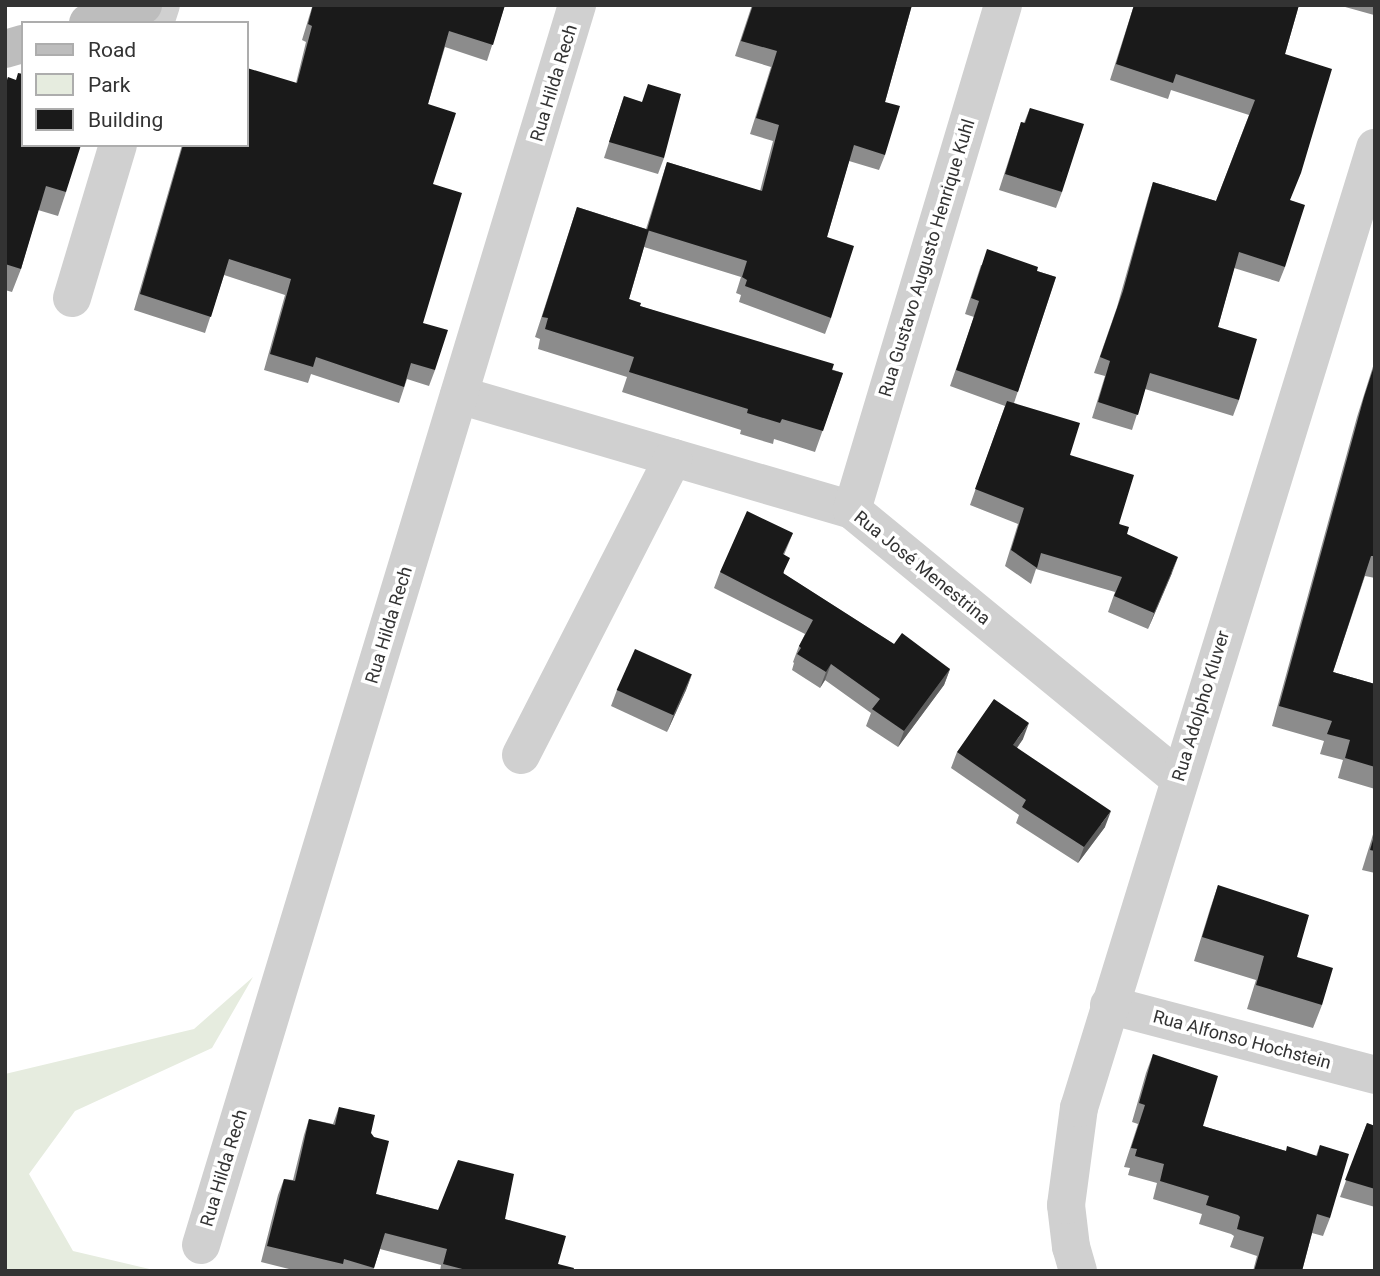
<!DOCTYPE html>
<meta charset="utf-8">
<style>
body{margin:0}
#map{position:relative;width:1380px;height:1276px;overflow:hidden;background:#fff;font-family:Roboto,sans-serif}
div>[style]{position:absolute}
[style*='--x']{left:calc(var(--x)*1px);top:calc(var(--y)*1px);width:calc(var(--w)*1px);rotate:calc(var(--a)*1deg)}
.green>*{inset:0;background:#e6ecdf}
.street>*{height:38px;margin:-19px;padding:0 19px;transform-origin:19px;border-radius:19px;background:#d0d0d0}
.secondary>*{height:38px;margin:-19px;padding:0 19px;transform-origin:19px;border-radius:19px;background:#bdbdbd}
.wall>*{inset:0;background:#8c8c8c}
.shaded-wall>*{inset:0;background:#5f5f5f}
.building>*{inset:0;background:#1a1a1a;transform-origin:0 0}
span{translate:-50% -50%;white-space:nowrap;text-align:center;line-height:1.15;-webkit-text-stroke:7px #fff;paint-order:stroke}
.street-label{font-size:18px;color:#333}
.frame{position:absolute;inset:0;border:7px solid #333;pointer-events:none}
.legend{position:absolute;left:21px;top:21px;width:228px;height:126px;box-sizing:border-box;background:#fff;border:2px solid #adadad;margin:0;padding:9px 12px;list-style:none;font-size:21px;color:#333}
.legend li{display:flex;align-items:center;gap:14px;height:35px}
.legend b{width:35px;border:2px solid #adadad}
</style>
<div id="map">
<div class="green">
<div style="clip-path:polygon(253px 977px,212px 1048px,75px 1111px,29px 1174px,73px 1251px,158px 1271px,5px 1271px,5px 1074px,194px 1029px)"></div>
</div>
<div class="street">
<div style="--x:155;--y:23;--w:19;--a:-72"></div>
<div style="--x:72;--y:298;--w:160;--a:-73.3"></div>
<div style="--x:459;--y:395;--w:409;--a:16.3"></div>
<div style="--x:852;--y:510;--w:423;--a:39.4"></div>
<div style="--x:852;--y:510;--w:527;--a:-73.35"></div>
<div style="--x:521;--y:755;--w:334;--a:-62.9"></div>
<div style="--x:1109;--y:1005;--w:275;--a:14.7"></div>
<div style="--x:201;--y:1245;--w:1296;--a:-73.13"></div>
<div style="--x:1078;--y:1271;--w:25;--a:-106"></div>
<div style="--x:1071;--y:1247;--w:42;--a:-96.8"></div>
<div style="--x:1066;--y:1205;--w:98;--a:-82.4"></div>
<div style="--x:1079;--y:1108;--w:1005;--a:-72.86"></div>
</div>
<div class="secondary">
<div style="--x:88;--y:23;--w:58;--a:-18.1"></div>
<div style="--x:5;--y:49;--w:19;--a:-16"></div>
</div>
<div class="wall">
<div style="clip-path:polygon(307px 5px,505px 5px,487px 61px,445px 47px,428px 104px,433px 184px,423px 323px,435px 370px,429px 386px,407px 379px,399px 403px,311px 374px,308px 383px,264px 370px,285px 295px,224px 275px,205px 333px,134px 310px,182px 145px,247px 145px,296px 83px,306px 42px,302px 40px,312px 7px)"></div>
<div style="clip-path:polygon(752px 5px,912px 5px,885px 102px,885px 155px,879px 170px,849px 161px,827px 237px,831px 318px,825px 334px,739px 302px,741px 295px,736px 293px,741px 277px,644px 247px,629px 299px,640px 306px,843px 373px,815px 452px,774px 439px,773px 444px,740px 434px,741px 430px,622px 392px,627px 377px,538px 349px,540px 339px,535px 337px,577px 207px,646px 229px,667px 162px,760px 191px,773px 141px,750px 134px,771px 67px,735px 56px)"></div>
<div style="clip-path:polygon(1134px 5px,1299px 5px,1285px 54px,1290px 200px,1285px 267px,1279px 282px,1234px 268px,1218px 327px,1239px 400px,1233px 416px,1145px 389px,1132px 430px,1092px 418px,1105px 376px,1094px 373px,1117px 307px,1148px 198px,1153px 182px,1216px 201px,1249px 115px,1171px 90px,1168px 99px,1110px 80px)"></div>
<div style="clip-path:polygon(1338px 5px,1375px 5px,1375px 13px,1374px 15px)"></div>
<div style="clip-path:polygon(8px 77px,66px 192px,58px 216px,38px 210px,21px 269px,12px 292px,5px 290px,5px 85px)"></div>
<div style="clip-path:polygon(624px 96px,664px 158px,658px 174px,604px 158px)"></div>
<div style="clip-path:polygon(1030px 108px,1062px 192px,1056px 208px,999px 190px,1021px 122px,1024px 123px)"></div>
<div style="clip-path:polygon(981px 265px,1037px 271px,1056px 277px,1014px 403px,1070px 455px,1127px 534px,1172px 573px,1148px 629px,1108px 612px,1115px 592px,1036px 569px,1031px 584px,1005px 566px,1018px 524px,970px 505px,1005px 406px,950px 386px,974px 317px,965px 314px)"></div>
<div style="clip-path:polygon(1375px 360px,1375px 578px,1365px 576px,1333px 672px,1375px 684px,1375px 789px,1338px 778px,1343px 760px,1320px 754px,1324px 741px,1272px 726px,1357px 417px)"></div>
<div style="clip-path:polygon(793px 533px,784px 555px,784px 574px,894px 644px,950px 669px,944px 685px,898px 747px,866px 726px,871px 713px,825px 680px,820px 688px,792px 670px,794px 663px,793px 662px,799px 646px,805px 634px,714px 588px,720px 572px)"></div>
<div style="clip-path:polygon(692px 674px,686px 690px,667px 732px,611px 706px,617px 690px)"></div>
<div style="clip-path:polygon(1023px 739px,1017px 748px,1105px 827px,1078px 863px,1016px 823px,1019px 815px,951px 768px,957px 752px)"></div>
<div style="clip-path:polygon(1375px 828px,1375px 873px,1362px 870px)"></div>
<div style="clip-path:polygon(1218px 885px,1297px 957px,1322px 1005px,1313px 1028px,1247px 1009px,1256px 980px,1194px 961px,1210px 909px)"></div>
<div style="clip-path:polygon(1153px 1054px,1203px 1126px,1286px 1151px,1316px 1156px,1320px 1145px,1330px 1218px,1323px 1236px,1312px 1233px,1302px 1271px,1253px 1271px,1257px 1256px,1230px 1247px,1234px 1236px,1231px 1234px,1199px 1224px,1202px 1214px,1153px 1199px,1157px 1183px,1128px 1175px,1130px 1168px,1124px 1167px,1138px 1124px,1132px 1122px,1146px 1073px)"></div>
<div style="clip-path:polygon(339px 1107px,371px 1133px,376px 1194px,438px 1210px,505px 1219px,558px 1264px,573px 1271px,440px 1271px,441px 1265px,380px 1249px,373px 1271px,297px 1271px,261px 1262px,278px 1195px,284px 1179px,293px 1180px,304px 1135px,309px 1119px,333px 1124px)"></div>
<div style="clip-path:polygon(1367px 1123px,1375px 1126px,1375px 1207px,1340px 1197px)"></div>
</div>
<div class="shaded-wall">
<div style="clip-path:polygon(1178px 557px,1172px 573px,1148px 629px,1154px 613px)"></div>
<div style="clip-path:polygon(831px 664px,825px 680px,820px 688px,826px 672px)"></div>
<div style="clip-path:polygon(950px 669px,944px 685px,898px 747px,904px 731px)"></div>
<div style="clip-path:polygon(692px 674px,686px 690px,667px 732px,673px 716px)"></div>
<div style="clip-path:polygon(1029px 723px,1023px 739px,1007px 761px,1013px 745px)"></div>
<div style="clip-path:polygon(1111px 811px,1105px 827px,1078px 863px,1084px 847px)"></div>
</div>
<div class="building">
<div style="clip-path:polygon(313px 5px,505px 5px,493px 45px,449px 31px,428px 104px,456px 113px,433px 184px,462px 193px,423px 323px,448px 330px,435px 370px,411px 363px,404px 387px,316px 357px,313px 367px,270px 354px,291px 279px,229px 259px,211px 317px,140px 294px,183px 145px,247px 145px,247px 68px,297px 83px,312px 26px,308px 24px)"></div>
<div style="clip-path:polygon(753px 5px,912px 5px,885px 102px,900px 106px,885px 155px,854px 145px,827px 237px,854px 246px,831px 318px,745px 286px,747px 280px,742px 277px,747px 261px,647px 230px,667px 162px,762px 191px,779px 125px,756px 118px,777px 51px,741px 41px)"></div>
<div style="clip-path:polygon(1134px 5px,1223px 6px,1224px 5px,1299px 5px,1285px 54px,1332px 69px,1301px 173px,1290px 200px,1305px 205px,1285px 267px,1239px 252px,1218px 327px,1257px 339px,1239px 400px,1150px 373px,1138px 415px,1098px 402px,1110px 361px,1100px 357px,1123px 291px,1153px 182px,1216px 201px,1255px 100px,1176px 74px,1173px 83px,1116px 64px)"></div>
<div style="clip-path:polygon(18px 73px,23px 74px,23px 145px,81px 145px,66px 192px,46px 186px,21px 269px,5px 264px,5px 87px,8px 77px,16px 80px)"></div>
<div style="clip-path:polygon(648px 84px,681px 94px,664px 158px,609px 142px,624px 96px,642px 102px)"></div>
<div style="clip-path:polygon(1030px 108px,1084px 124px,1062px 192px,1005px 174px,1021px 122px,1025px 123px)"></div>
<div style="clip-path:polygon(577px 207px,649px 230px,629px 299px,641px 303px,640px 306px,834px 364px,832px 370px,843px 373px,823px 431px,782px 419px,780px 423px,747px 413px,748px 409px,629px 372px,634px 357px,545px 329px,548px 318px,542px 317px)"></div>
<div style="clip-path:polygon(987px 249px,1038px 267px,1037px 271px,1056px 277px,1018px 392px,956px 370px,979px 301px,971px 298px)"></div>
<div style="clip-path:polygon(1375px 363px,1375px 556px,1371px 556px,1333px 672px,1375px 684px,1375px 767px,1345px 758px,1350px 740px,1327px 734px,1332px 721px,1279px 706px,1364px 397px)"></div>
<div style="clip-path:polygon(1007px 401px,1080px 423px,1070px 455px,1134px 475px,1119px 524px,1129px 527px,1127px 534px,1178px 557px,1154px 613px,1114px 596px,1122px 577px,1041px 553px,1037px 568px,1011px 550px,1024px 508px,975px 489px)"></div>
<div style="clip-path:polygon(747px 511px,793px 533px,783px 554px,790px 558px,783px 573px,894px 644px,902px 633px,950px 669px,904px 731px,872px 709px,880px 699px,831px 664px,826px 672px,797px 654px,801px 648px,799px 646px,813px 620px,720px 572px)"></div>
<div style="left:635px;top:649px;width:62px;height:45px;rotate:24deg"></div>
<div style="clip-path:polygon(994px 699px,1029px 723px,1013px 745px,1111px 811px,1084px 847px,1022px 807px,1026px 800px,957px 752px)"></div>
<div style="clip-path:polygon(1375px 833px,1375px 851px,1370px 850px)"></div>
<div style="clip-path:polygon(1218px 885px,1309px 915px,1297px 957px,1333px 968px,1322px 1005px,1256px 985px,1264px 956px,1202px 937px)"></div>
<div style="clip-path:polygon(1153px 1054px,1218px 1076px,1203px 1126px,1286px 1151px,1287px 1146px,1317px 1156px,1320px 1145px,1349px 1154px,1330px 1218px,1317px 1214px,1302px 1271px,1254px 1271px,1264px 1237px,1237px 1229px,1240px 1217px,1238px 1215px,1206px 1205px,1209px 1196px,1160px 1181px,1164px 1164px,1135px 1156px,1137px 1149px,1131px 1148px,1145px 1105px,1139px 1103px)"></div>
<div style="clip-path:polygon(339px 1107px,375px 1115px,371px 1133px,374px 1137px,389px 1141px,376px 1194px,438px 1210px,458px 1160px,514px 1174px,505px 1219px,566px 1236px,558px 1264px,574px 1268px,573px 1271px,470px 1271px,443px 1264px,447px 1249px,385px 1233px,374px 1268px,344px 1259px,343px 1264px,267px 1246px,284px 1179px,295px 1181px,309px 1119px,335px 1125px)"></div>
<div style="clip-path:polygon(1367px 1123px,1375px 1126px,1375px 1189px,1345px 1180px)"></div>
</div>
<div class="street-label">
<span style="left:554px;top:83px;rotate:-73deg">Rua Hilda Rech</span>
<span style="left:927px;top:258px;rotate:-73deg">Rua Gustavo Augusto Henrique Kuhl</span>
<span style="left:922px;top:568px;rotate:39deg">Rua José Menestrina</span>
<span style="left:389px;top:625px;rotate:-73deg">Rua Hilda Rech</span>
<span style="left:1201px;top:706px;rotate:-73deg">Rua Adolpho Kluver</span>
<span style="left:1242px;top:1040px;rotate:15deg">Rua Alfonso Hochstein</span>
<span style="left:224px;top:1168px;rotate:-73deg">Rua Hilda Rech</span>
</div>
<div class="frame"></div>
<ul class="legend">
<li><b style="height:9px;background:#bdbdbd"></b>Road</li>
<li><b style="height:19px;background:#e6ecdf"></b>Park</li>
<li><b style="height:19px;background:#1a1a1a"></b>Building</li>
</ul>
</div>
